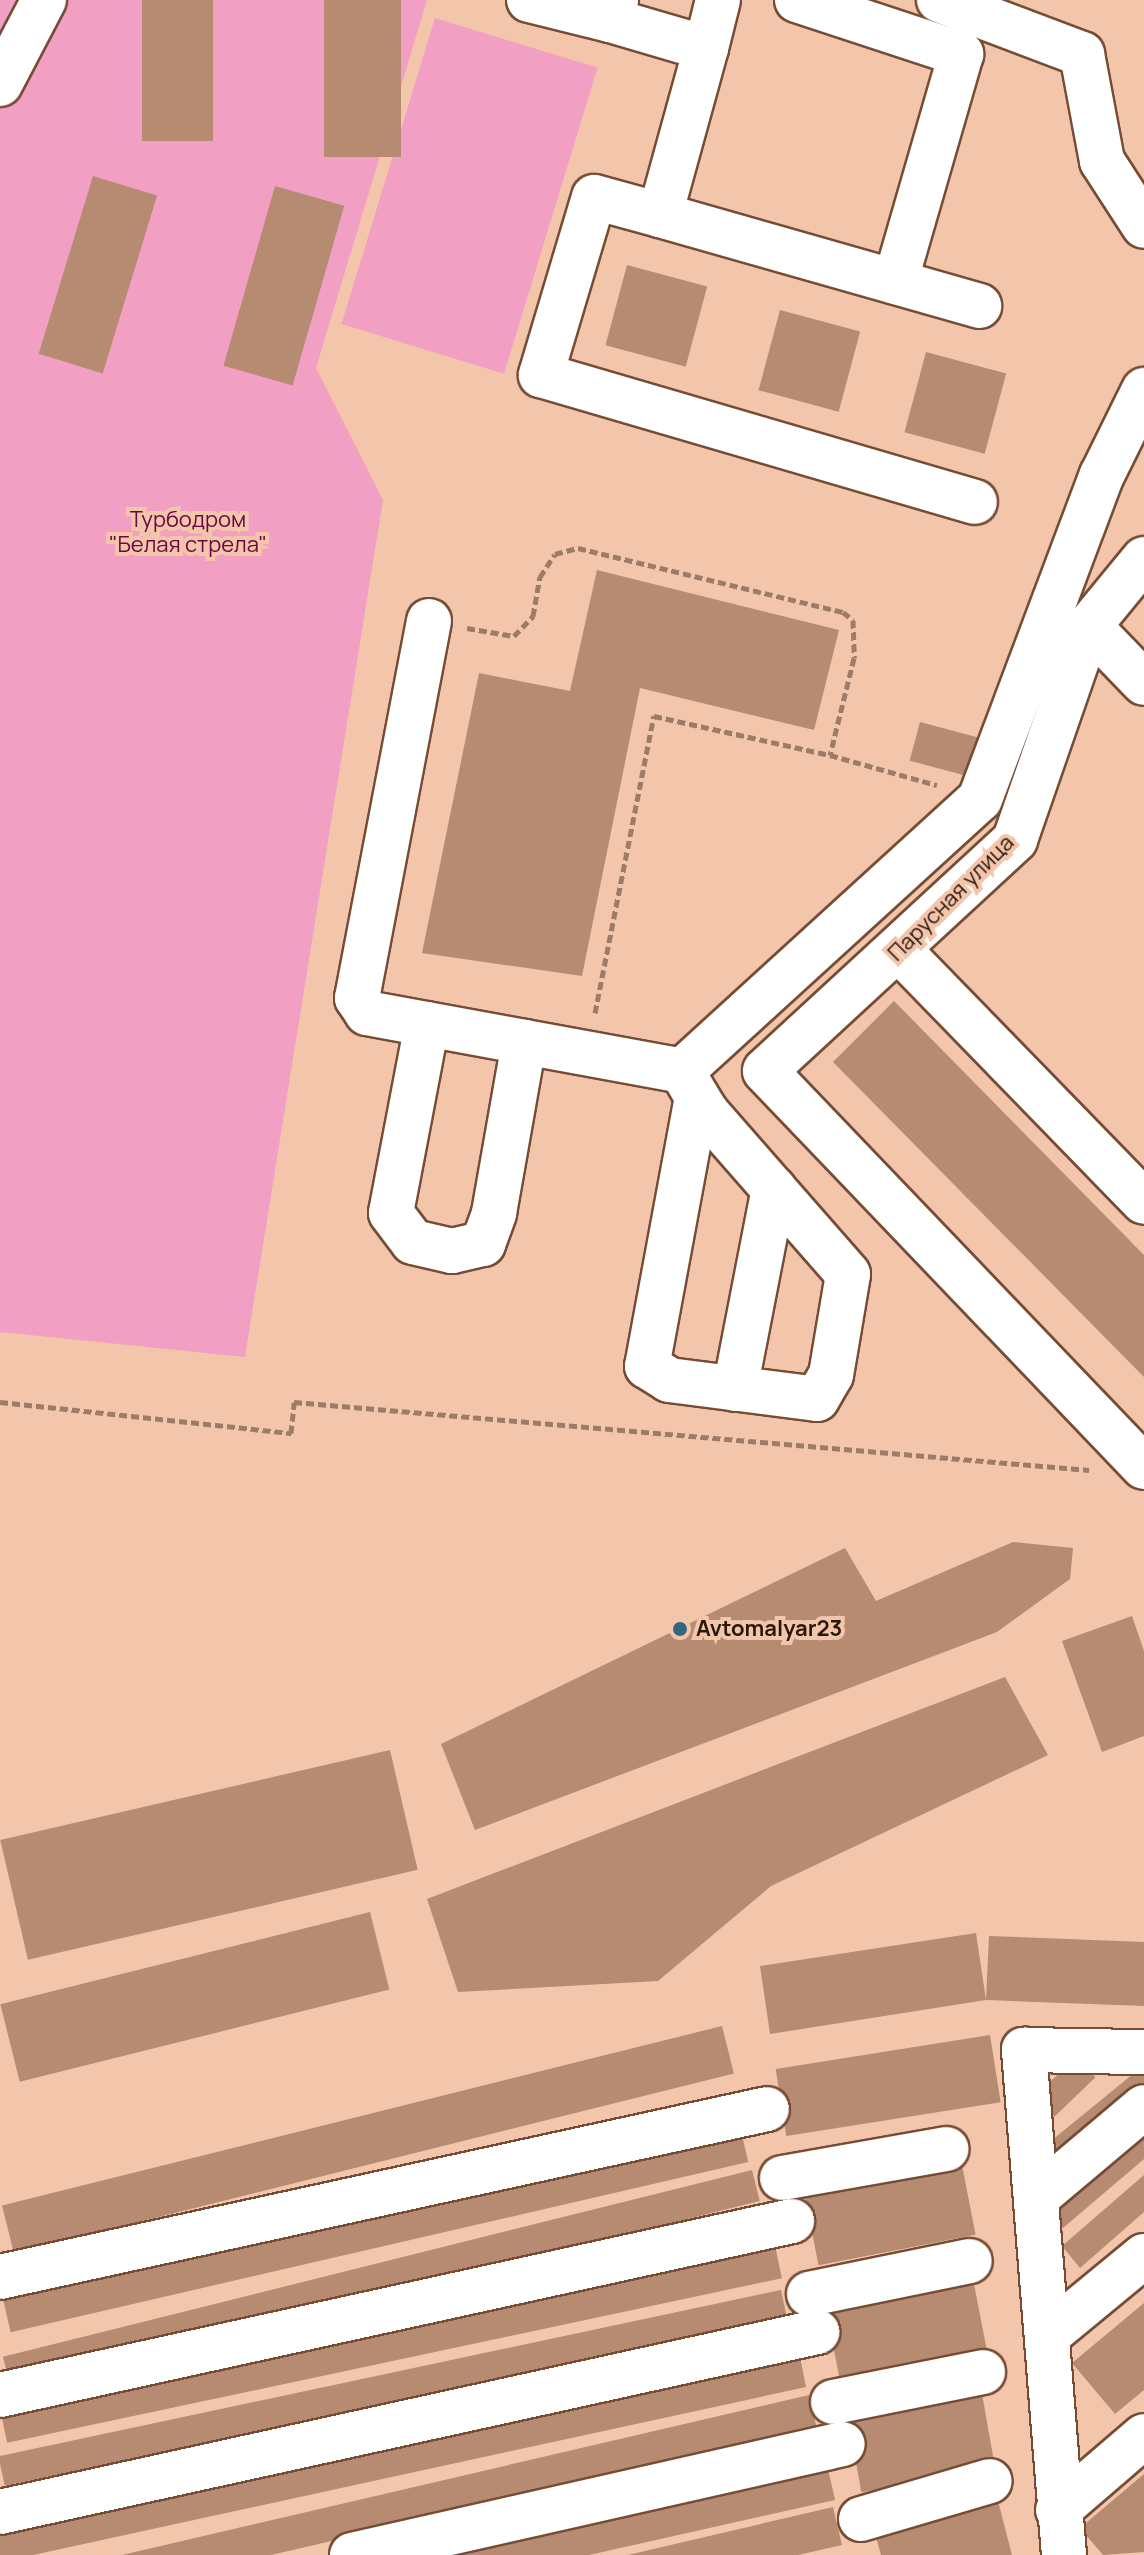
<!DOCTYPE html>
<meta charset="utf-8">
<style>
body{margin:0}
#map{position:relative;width:1144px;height:2555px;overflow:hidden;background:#f3c5aa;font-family:Manrope,sans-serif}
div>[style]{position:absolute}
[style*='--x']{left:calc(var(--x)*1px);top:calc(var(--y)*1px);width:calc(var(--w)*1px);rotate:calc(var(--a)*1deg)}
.green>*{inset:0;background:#f1a0c4;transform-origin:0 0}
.building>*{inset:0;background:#b68b71;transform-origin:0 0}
.path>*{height:5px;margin-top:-2.5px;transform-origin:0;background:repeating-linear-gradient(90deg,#9d7c67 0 8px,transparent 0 12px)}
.roads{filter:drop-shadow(2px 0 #754d35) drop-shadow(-2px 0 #754d35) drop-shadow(0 2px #754d35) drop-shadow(0 -2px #754d35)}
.minor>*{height:44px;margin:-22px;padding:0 22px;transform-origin:22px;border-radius:22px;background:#fff}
.dots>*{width:22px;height:22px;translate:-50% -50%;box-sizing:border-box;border:4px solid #f3c5aa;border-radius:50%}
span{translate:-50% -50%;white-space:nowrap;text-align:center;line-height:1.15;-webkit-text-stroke:8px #f3c5aa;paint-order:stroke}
.park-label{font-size:22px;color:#6a0642}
.street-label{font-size:22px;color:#27170c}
.poi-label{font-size:22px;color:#27170c;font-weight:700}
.left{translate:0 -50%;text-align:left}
</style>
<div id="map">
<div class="green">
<div style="clip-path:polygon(0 0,427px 0,316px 368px,383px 500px,245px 1357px,0 1332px)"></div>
<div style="left:435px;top:18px;width:170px;height:320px;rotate:17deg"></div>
</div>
<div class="building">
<div style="left:142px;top:0;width:71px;height:141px"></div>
<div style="left:324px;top:0;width:77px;height:157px"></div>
<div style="left:93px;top:176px;width:67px;height:186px;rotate:17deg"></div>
<div style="left:275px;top:186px;width:72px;height:187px;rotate:16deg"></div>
<div style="left:627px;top:265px;width:83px;height:83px;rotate:15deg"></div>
<div style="left:780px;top:310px;width:83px;height:83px;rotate:15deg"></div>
<div style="left:926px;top:352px;width:83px;height:83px;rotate:15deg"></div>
<div style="clip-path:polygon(597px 570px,839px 630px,814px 730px,640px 688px,582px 976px,422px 953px,479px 673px,570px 691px)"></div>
<div style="left:920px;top:722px;width:65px;height:40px;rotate:15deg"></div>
<div style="clip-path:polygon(894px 1001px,1144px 1255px,1144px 1377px,833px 1062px)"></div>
<div style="clip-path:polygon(1013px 1542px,1073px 1548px,1070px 1579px,997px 1632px,475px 1830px,441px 1744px,845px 1548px,876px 1601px)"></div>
<div style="clip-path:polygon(1132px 1616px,1144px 1651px,1144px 1736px,1102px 1752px,1062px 1641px)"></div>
<div style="clip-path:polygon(1005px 1677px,1048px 1755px,771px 1886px,658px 1981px,458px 1992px,427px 1899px)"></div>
<div style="left:390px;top:1750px;width:123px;height:400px;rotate:77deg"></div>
<div style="left:370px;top:1912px;width:80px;height:381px;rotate:76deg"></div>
<div style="clip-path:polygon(976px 1933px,986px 2000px,989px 1936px,1144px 1942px,1144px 2006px,986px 2000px,770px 2034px,760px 1966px)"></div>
<div style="left:722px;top:2026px;width:49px;height:742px;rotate:76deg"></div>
<div style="left:990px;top:2035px;width:68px;height:217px;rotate:81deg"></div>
<div style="left:1076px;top:2057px;width:28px;height:57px;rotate:46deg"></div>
<div style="clip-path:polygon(1144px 2065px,1144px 2088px,1045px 2167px,1035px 2154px)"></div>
<div style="clip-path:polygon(1144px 2116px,1144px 2159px,1063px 2228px,1041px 2203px)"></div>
<div style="left:739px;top:2122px;width:41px;height:757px;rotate:77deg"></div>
<div style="left:962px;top:2165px;width:71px;height:160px;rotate:79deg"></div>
<div style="left:752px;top:2170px;width:32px;height:772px;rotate:76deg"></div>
<div style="clip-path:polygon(1144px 2175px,1144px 2212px,1080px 2268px,1062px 2246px)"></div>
<div style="left:774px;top:2241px;width:38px;height:792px;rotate:78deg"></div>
<div style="left:973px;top:2279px;width:78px;height:150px;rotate:79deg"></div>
<div style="left:781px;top:2290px;width:30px;height:800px;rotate:78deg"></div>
<div style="clip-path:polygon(1144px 2303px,1144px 2390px,1115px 2414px,1072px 2363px)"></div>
<div style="clip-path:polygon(799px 2352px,806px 2387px,33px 2555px,0 2555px,0 2526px)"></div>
<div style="left:981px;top:2388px;width:82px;height:136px;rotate:80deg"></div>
<div style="clip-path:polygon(809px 2395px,817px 2429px,271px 2555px,122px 2555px)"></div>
<div style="clip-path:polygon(826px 2460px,835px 2500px,589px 2555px,409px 2555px)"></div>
<div style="clip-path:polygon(1144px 2474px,1144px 2552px,1103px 2555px,1080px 2528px)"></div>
<div style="clip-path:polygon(997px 2497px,1012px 2555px,881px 2555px,874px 2530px)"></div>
<div style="clip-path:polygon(833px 2507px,842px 2545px,798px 2555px,628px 2555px)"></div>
</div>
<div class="path">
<div style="--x:467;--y:628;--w:48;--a:9.7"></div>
<div style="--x:514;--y:636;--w:28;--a:-46"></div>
<div style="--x:533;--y:616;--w:40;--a:-80"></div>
<div style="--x:540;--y:577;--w:27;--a:-57"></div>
<div style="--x:555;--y:554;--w:24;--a:-15"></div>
<div style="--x:578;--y:548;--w:273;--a:13.6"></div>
<div style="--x:843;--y:612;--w:13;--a:39"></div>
<div style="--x:853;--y:620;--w:38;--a:88"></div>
<div style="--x:854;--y:658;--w:100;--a:103.9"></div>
<div style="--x:830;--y:755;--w:111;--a:15.7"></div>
<div style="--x:595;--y:1013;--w:303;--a:-78.8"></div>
<div style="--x:654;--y:716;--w:180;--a:12.5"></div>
<div style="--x:0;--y:1402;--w:293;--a:6.1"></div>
<div style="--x:291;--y:1433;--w:31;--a:-84"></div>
<div style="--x:294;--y:1402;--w:798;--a:4.89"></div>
</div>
<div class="roads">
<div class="minor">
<div style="--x:529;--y:0;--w:83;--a:13.9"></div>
<div style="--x:610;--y:20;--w:21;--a:-73"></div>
<div style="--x:797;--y:0;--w:173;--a:18.2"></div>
<div style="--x:961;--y:54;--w:237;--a:106.1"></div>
<div style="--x:939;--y:0;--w:153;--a:20.7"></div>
<div style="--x:1082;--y:54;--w:109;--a:79.4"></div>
<div style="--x:1102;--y:161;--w:77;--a:57.1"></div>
<div style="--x:610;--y:20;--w:100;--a:16.3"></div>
<div style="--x:706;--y:48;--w:173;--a:105.4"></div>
<div style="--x:660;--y:215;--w:332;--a:15.9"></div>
<div style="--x:706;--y:48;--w:49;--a:-76"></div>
<div style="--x:0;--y:84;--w:95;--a:-62.4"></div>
<div style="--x:660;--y:215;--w:68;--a:-164.7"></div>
<div style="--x:594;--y:197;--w:186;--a:106.6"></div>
<div style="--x:541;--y:375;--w:452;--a:16.3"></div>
<div style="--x:1144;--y:559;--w:87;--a:129.4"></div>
<div style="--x:1089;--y:626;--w:226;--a:109.1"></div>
<div style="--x:1015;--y:840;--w:340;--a:137.3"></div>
<div style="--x:765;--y:1071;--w:548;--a:46.26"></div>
<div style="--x:429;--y:621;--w:384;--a:100.8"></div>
<div style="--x:357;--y:998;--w:18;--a:56"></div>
<div style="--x:367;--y:1013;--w:320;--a:10.4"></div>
<div style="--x:1089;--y:626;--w:79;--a:46"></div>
<div style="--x:899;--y:950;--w:351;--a:45.8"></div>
<div style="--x:427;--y:1024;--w:192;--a:100.8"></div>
<div style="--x:391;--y:1213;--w:36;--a:53"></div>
<div style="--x:413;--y:1242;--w:40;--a:13"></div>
<div style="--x:452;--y:1251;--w:32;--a:-13"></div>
<div style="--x:483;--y:1244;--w:33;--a:-70"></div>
<div style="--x:494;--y:1213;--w:174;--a:-80"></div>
<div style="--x:697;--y:1097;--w:274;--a:100.5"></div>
<div style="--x:647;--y:1366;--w:26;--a:32"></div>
<div style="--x:669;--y:1380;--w:149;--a:7.3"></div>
<div style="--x:817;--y:1399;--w:28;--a:-60"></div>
<div style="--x:831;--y:1375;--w:102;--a:-80.4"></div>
<div style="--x:848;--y:1274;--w:214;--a:-131.2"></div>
<div style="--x:707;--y:1113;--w:19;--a:-122"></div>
<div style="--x:697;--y:1097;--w:30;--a:-120"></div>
<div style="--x:682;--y:1071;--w:403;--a:-42.4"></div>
<div style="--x:980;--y:799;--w:346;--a:-69.4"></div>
<div style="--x:1102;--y:475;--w:95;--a:-63.7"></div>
<div style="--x:735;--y:1389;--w:204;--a:-79"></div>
<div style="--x:782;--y:2178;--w:167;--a:-10"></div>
<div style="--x:1036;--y:2198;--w:141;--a:-40.1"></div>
<div style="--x:0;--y:2277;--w:785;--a:-12.35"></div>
<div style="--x:809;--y:2294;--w:164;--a:-11.6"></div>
<div style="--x:1048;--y:2335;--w:124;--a:-39.5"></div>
<div style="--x:0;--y:2395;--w:811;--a:-12.39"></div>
<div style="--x:833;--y:2402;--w:153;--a:-11.3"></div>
<div style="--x:1058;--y:2510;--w:113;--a:-40.7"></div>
<div style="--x:0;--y:2512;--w:837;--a:-12.42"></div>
<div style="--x:861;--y:2519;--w:134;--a:-16.4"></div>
<div style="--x:352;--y:2555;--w:503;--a:-12.74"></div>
<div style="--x:1064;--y:2555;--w:507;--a:-94.53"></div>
<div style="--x:1024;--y:2050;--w:120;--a:1"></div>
</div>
</div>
<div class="dots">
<div style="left:680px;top:1629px;background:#306882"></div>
</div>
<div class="park-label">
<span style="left:188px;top:532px">Турбодром<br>"Белая стрела"</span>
</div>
<div class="street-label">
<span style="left:951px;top:898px;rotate:-45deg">Парусная улица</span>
</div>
<div class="poi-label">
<span class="left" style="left:696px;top:1629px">Avtomalyar23</span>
</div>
</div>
